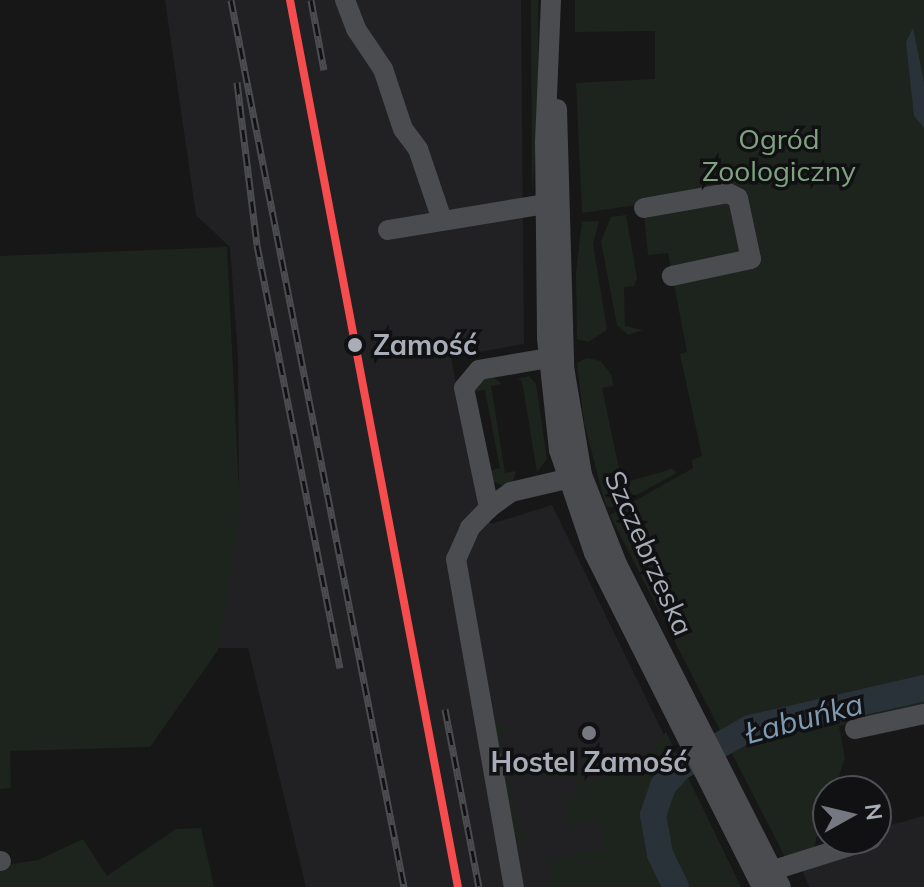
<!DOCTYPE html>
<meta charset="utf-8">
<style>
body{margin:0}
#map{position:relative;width:924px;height:887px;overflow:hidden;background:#171717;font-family:Mulish,sans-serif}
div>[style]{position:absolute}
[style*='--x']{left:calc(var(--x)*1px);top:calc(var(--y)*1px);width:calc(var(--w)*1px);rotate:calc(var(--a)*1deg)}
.built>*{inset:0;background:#212123}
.green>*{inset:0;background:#1d241e}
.water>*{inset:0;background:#2a3239}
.river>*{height:26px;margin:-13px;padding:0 13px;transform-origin:13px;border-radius:13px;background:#2a3239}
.minor>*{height:20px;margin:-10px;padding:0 10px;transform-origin:10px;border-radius:10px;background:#4b4c50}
.rail>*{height:7px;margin-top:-3.5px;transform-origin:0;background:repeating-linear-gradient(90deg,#111113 0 12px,#4b4c4f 0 24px);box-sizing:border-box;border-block:2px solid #4b4c4f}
.rail-1>*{height:8px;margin:-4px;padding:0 4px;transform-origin:4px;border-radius:4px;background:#f54d4d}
.dots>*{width:22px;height:22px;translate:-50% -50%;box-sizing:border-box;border:4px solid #111113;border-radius:50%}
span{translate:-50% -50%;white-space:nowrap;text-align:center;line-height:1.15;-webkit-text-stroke:7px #111113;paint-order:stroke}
.park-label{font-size:28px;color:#7fa381}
.stop-label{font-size:28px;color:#a8adb8;font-weight:700}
.left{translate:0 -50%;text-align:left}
.street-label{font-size:28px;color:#a8adb8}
.poi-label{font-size:28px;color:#a8adb8;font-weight:700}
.water-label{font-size:30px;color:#7f9bb3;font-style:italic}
.north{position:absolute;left:812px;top:775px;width:80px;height:80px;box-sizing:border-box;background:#111113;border:2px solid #4d4f55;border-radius:50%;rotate:82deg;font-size:22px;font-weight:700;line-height:32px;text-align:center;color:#a8adb8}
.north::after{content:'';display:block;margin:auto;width:28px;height:36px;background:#757880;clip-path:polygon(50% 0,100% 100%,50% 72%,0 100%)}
</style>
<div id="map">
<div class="built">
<div style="clip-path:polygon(165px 0,521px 0,524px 344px,451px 357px,478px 504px,491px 524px,552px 505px,664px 735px,639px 765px,637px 887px,306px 887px,248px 648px,218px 648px,239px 511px,238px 358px,230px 247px,196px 215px)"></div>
<div style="clip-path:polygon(924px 816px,924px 887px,809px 887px,800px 865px,834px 840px,876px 839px,876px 829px)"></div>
</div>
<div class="green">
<div style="clip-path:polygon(531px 0,538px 0,539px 92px,532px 197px)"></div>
<div style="clip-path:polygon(575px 0,924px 0,924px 706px,839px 726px,845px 758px,834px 791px,828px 791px,814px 848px,785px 857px,610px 515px,693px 468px,692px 460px,702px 456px,680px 354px,687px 352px,668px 253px,648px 255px,643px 204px,582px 213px,576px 83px,655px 79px,655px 31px,575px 32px)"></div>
<div style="clip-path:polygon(626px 215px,637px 278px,634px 286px,624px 287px,625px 326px,643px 330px,628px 335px,617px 325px,601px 241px,611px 217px)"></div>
<div style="clip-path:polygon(599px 221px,593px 244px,607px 330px,588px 342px,577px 339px,576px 272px,582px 222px)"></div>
<div style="clip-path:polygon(227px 247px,240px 511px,218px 650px,150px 747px,10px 751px,11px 788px,0 789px,0 256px)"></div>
<div style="clip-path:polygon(587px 358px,601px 361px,612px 376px,613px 386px,602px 388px,622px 483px,672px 469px,677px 473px,614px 507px,607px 507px,603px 496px,584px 422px,577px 363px)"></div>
<div style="clip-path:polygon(493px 376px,501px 384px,491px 386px,505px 473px,516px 471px,513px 483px,503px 486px,492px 481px,488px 471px,500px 468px,485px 390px,473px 392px,478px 379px)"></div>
<div style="clip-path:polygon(529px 376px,536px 384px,547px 459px,537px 472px,522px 381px,517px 379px)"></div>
<div style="clip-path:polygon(501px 724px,508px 727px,500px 737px,518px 832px,529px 830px,524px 842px,513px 836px,495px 728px)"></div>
<div style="clip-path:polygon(666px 732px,741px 887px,552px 887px,547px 853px,552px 862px,574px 853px,605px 851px,599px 819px,567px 828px,565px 801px,579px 790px,573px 763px,585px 783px,638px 765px)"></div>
<div style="clip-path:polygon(201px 828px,214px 887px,0 887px,0 866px,38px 860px,83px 839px,107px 876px,176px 829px)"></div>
</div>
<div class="water">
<div style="clip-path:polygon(913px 28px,924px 83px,924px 128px,914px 116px,906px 42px)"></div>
</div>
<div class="river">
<div style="--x:676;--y:887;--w:37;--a:-116"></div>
<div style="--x:660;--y:854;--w:40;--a:-100"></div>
<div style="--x:653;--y:815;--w:31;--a:-71"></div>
<div style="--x:663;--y:786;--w:24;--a:-48"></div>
<div style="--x:679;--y:768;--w:81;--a:-29.4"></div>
<div style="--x:750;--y:728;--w:179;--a:-12.9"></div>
</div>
<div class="minor">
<div style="--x:345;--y:0;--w:31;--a:69"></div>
<div style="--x:356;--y:29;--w:48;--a:56"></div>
<div style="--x:383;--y:69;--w:63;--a:71.6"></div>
<div style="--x:403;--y:129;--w:25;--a:53"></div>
<div style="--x:418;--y:149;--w:75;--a:71.3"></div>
<div style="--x:551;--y:0;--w:141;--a:92.4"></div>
<div style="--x:545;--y:141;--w:197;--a:89.4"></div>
<div style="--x:547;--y:338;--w:113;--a:83.9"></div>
<div style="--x:559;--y:450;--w:109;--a:71.2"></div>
<div style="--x:594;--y:553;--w:374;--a:63.3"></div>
<div style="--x:557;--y:109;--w:258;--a:88.4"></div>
<div style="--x:564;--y:367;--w:109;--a:80.5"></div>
<div style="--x:582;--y:475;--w:96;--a:68.5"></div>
<div style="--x:617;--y:564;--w:362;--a:63.1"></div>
<div style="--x:644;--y:208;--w:85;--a:-10.1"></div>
<div style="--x:728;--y:193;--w:11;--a:27"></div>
<div style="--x:738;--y:198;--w:62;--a:78"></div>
<div style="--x:751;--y:259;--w:81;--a:167.9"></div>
<div style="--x:388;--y:230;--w:159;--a:-9.4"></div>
<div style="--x:560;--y:356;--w:82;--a:170.2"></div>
<div style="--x:479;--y:370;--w:23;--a:130"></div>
<div style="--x:464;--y:388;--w:123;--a:78.2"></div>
<div style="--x:489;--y:508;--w:27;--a:-36"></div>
<div style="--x:511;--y:492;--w:70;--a:-13.2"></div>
<div style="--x:489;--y:508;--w:28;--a:134"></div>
<div style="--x:470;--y:528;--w:34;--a:114"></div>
<div style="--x:456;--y:559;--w:333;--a:80"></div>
<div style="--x:855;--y:729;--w:71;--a:-12.3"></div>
<div style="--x:0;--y:861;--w:1;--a:0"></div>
<div style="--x:761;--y:874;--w:116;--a:-17.5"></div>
</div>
<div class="rail">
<div style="--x:231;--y:0;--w:904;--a:78.96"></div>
<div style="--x:311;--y:0;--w:71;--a:79.5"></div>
<div style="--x:237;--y:82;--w:164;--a:83"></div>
<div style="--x:257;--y:245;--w:431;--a:78.9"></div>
<div style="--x:445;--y:709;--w:181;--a:79.2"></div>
</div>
<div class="rail-1">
<div style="--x:290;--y:0;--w:903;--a:79.28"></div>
</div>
<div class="dots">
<div style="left:355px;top:345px;background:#a8adb8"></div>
<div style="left:589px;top:733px;background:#757880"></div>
</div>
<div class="park-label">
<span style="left:779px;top:155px">Ogród<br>Zoologiczny</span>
</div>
<div class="stop-label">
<span class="left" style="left:373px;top:345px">Zamość</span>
</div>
<div class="street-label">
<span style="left:649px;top:553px;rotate:66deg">Szczebrzeska</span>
</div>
<div class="poi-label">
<span style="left:589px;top:762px">Hostel Zamość</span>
</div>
<div class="water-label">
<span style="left:804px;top:718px;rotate:-15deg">Łabuńka</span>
</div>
<div class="north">N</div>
</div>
